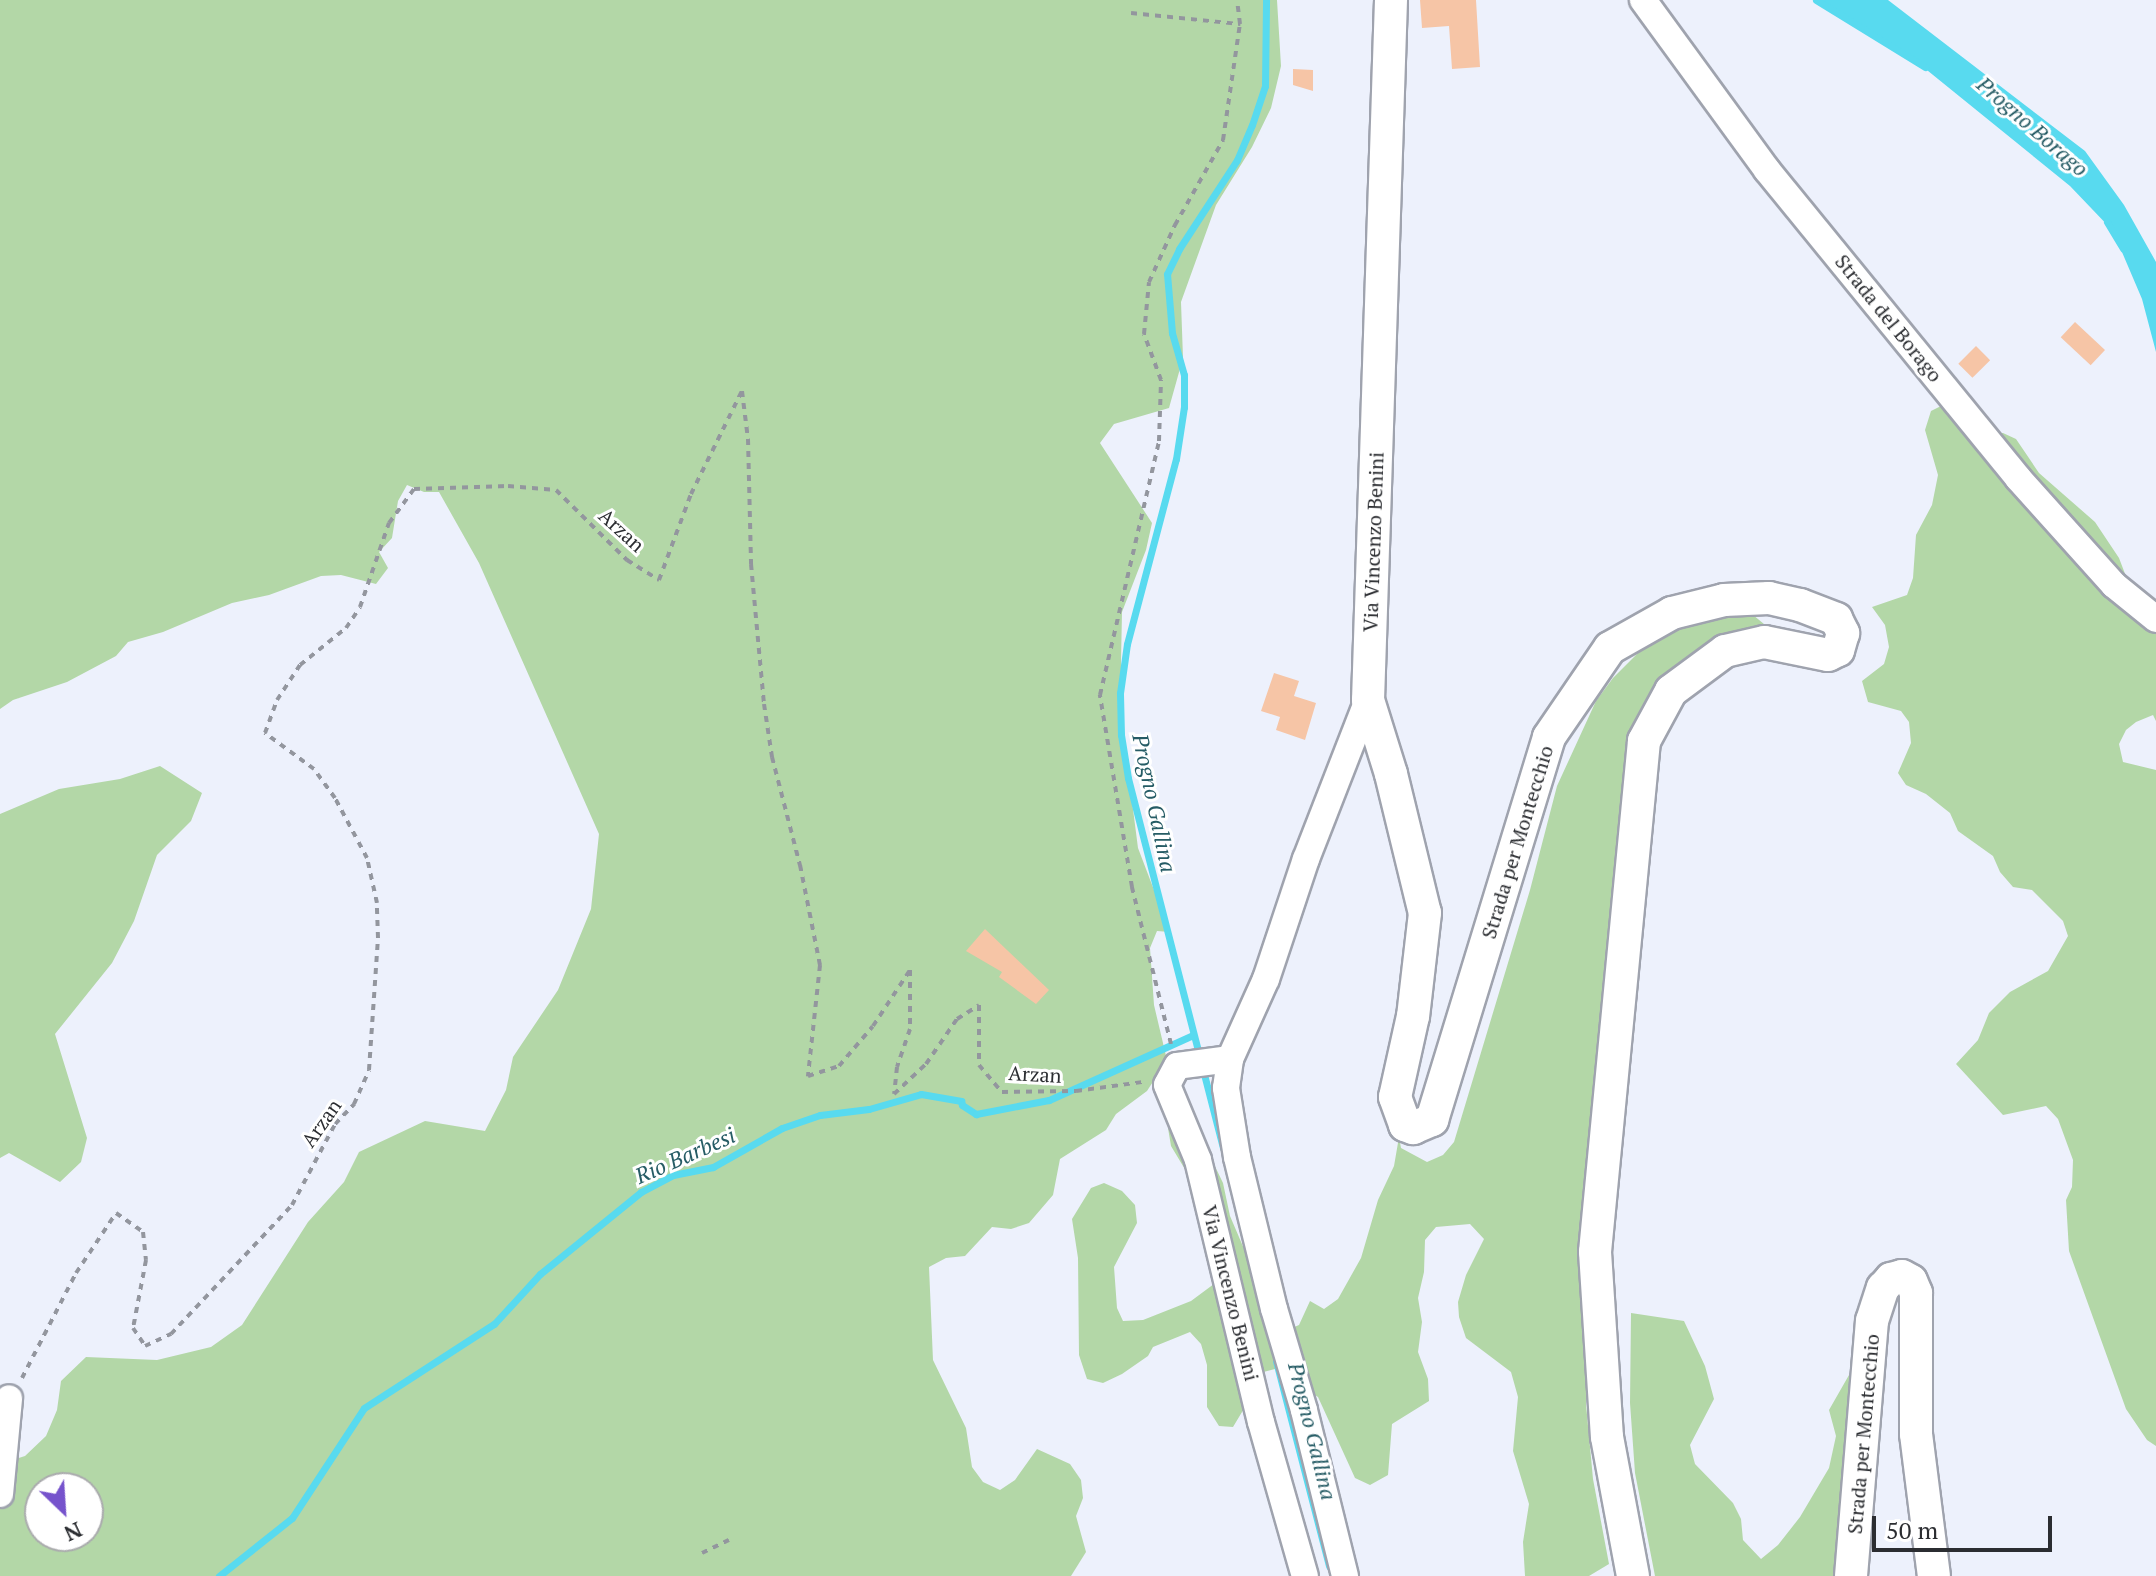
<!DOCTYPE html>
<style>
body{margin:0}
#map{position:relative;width:2156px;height:1576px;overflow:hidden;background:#edf1fc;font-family:"PT Serif",serif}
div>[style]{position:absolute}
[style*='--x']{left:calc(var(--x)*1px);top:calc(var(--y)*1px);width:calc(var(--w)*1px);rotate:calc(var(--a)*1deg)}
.green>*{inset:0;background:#b3d7a7}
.water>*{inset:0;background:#58daef}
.stream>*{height:7px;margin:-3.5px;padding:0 3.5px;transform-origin:3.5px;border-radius:3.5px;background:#58daef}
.building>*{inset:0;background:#f6c5a6;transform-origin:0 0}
.path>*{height:4px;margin-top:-2px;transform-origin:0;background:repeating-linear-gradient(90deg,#93969e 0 6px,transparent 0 12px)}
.roads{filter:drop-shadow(2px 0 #9fa3ae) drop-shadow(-2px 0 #9fa3ae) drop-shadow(0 2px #9fa3ae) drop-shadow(0 -2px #9fa3ae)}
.minor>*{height:26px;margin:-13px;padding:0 13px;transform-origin:13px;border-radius:13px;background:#fff}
.tertiary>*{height:32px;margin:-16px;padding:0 16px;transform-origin:16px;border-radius:16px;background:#fff}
span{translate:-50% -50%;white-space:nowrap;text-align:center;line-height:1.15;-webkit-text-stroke:6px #fff;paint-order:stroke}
.street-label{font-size:20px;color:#2b2d31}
.water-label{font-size:22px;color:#265c65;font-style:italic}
.north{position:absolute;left:24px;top:1472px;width:80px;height:80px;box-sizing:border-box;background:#fff;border:2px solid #aaabad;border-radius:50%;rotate:155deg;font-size:22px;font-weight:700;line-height:32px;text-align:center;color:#2b2d31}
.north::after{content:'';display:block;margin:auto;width:28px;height:36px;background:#7653cc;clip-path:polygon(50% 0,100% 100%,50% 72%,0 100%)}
.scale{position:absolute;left:1872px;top:1516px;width:180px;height:36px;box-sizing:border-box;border:4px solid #2b2d31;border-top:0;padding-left:10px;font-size:24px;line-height:28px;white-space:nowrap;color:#2b2d31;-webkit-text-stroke:6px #fff;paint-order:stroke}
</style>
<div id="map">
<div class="green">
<div style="clip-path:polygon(evenodd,0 0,1277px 0,1281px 66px,1271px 108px,1252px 147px,1216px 205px,1181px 302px,1183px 358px,1169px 408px,1114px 424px,1100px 443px,1152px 523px,1146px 550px,1122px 612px,1121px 662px,1125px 747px,1138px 848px,1170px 932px,1157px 931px,1150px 948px,1154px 1005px,1167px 1060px,1147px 1091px,1116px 1114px,1106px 1130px,1060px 1159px,1053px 1195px,1029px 1223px,1011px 1229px,992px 1227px,965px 1256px,946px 1258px,929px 1267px,933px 1360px,966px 1428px,972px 1467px,983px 1482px,1000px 1490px,1015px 1480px,1037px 1449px,1070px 1464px,1081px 1480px,1083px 1498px,1076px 1516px,1086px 1552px,1071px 1576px,0 1576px,0 1464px,25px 1456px,46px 1436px,57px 1410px,61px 1381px,86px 1357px,157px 1360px,211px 1347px,242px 1325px,308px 1222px,344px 1182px,359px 1152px,425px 1121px,485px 1131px,506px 1090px,513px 1057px,558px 990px,591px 909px,599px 834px,479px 563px,439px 492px,424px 492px,407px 485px,398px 501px,392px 538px,379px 552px,388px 568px,376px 584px,341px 575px,321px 576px,269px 595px,232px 603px,163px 632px,128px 642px,116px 656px,67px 682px,13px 700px,0 709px,0 0,40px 1488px,88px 1488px,88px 1536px,40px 1536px,40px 1488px)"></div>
<div style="clip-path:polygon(1949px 402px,1980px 433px,2003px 433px,2016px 439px,2039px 473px,2095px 522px,2119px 558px,2135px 600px,2156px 612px,2156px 721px,2153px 715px,2136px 722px,2126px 730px,2119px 744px,2123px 762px,2156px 770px,2156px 1446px,2147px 1440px,2126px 1409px,2069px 1251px,2066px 1200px,2072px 1187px,2073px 1160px,2058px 1119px,2046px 1106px,2003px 1115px,1956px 1064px,1978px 1040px,1989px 1013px,2010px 992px,2048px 971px,2068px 936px,2063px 921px,2032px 890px,2013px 887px,2000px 872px,1993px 856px,1958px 831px,1950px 813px,1926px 794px,1906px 785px,1898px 773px,1911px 743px,1909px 722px,1901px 711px,1868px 702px,1862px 681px,1884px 664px,1889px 647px,1885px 625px,1872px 607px,1907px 595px,1913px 578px,1916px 535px,1932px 505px,1938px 475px,1925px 430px,1931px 411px)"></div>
<div style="clip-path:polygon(1741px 605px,1770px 629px,1724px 633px,1646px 718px,1589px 1216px,1586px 1404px,1593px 1479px,1609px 1564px,1589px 1576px,1525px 1576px,1523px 1542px,1529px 1504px,1513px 1451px,1518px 1397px,1511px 1372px,1466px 1338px,1459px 1317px,1458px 1302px,1466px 1275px,1484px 1239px,1470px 1224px,1436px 1227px,1425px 1240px,1424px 1272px,1418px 1298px,1422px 1322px,1418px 1352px,1428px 1379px,1429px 1401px,1392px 1424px,1388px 1475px,1370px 1485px,1355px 1478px,1318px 1397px,1275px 1369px,1256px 1374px,1245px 1407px,1233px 1427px,1219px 1426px,1207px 1407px,1207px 1365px,1201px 1344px,1190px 1332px,1153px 1347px,1148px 1356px,1122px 1374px,1103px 1383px,1087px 1379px,1079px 1355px,1078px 1258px,1072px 1219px,1091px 1188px,1104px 1183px,1122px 1191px,1135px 1205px,1137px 1223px,1114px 1267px,1117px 1308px,1123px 1321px,1143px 1320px,1191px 1301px,1218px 1281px,1216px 1255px,1195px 1210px,1192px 1181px,1171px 1146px,1168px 1128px,1196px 1142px,1211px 1158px,1223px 1183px,1230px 1216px,1280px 1333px,1299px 1325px,1310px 1301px,1324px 1309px,1338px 1299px,1361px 1258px,1378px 1200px,1394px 1166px,1399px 1137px,1401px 1148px,1427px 1162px,1443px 1155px,1454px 1142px,1530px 890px,1557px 786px,1596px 701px,1613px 678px,1664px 627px)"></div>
<div style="clip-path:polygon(160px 766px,202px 793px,191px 821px,157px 855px,134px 921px,112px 963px,55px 1034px,87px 1138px,81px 1162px,60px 1182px,9px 1153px,0 1158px,0 814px,59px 789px,120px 779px)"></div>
<div style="clip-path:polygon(1631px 1313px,1684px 1321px,1705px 1366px,1714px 1399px,1690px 1445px,1695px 1464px,1733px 1503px,1741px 1519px,1743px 1540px,1761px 1559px,1778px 1545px,1800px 1517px,1829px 1468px,1836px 1436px,1829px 1410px,1865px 1347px,1848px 1576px,1655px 1576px,1635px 1473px,1630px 1403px)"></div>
</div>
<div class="water">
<div style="clip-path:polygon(1820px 0,1888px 0,2085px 151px,2124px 205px,2156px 262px,2156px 352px,2142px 299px,2113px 231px,2070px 186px,1917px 62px)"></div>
</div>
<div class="stream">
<div style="--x:1816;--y:0;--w:128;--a:31.6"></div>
<div style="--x:2107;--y:222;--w:31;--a:59"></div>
<div style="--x:1223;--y:1148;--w:382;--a:-104.4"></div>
<div style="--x:1128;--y:778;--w:44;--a:-99.2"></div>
<div style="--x:1121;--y:735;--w:42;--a:-91.4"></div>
<div style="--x:1120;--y:693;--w:49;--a:-81.9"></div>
<div style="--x:1127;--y:644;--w:191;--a:-75.2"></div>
<div style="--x:1176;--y:459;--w:53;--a:-81.3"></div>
<div style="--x:1184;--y:407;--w:32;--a:-90"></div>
<div style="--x:1184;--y:375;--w:44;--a:-105.9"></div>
<div style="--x:1172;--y:333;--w:59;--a:-94.8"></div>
<div style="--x:1167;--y:274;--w:28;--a:-64"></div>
<div style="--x:1179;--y:249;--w:106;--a:-56.9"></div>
<div style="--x:1237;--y:160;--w:38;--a:-67"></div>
<div style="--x:1252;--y:125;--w:41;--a:-71.6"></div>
<div style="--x:1265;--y:86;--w:86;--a:-89.3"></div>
<div style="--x:1276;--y:1361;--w:212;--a:75.5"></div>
<div style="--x:219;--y:1576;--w:93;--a:-38.5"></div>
<div style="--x:292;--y:1518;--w:131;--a:-56.8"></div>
<div style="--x:364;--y:1408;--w:155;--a:-32.9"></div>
<div style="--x:494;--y:1324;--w:68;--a:-47.4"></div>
<div style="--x:540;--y:1274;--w:130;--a:-39.1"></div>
<div style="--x:641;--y:1192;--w:36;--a:-28"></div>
<div style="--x:673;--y:1175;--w:41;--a:-11.3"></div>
<div style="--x:713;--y:1167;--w:79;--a:-29.5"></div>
<div style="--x:782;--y:1128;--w:40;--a:-18.9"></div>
<div style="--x:820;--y:1115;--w:49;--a:-7"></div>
<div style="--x:869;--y:1109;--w:54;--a:-16.1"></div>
<div style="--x:921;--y:1094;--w:41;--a:9.9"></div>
<div style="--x:961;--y:1101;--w:4;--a:76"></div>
<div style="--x:962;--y:1105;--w:17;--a:33"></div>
<div style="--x:976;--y:1114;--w:74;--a:-10.9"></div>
<div style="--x:1049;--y:1100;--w:158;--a:-24.3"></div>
</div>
<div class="building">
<div style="clip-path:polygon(1420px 0,1476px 0,1480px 67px,1452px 69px,1449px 26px,1422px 28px)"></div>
<div style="clip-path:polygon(1293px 69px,1313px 70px,1313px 91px,1293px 85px)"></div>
<div style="left:2075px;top:322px;width:41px;height:21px;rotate:43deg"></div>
<div style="left:1976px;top:346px;width:20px;height:25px;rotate:45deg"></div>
<div style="clip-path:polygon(1274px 673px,1299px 681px,1294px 696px,1316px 703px,1305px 740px,1276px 730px,1280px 717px,1261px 711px)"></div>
<div style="clip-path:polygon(985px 929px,1049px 990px,1036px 1004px,999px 977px,1002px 972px,966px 951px)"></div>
</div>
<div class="path">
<div style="--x:1131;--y:13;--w:110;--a:5.8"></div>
<div style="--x:1171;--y:1044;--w:162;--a:-104"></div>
<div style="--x:1132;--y:887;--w:195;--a:-99.5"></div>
<div style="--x:1100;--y:695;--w:261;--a:-76.9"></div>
<div style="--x:1159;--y:441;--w:61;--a:-88.1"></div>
<div style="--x:1161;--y:380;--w:49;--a:-110.3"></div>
<div style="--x:1144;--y:334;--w:52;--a:-84.5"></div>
<div style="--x:1149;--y:282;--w:63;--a:-65.5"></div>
<div style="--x:1175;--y:225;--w:98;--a:-60.5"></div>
<div style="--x:1223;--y:140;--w:117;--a:-81.7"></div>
<div style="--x:1240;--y:24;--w:24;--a:-97"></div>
<div style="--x:22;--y:1378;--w:118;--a:-62.8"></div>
<div style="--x:76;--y:1273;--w:72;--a:-56.3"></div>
<div style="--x:116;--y:1213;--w:33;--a:35"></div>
<div style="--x:143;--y:1232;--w:28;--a:84"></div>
<div style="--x:146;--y:1260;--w:69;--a:100.8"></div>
<div style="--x:133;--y:1328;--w:22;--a:56"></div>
<div style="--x:145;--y:1346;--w:29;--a:-25"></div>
<div style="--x:171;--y:1334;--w:177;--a:-46.8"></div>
<div style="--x:292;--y:1205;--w:92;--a:-62"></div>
<div style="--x:335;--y:1124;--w:28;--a:-46"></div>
<div style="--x:354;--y:1104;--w:37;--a:-66"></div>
<div style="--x:369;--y:1070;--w:132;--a:-86.1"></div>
<div style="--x:378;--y:938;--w:35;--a:-92"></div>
<div style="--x:377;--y:903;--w:46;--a:-102.5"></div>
<div style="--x:367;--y:858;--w:68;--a:-118.1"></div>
<div style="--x:335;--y:798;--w:36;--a:-126"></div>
<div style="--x:314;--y:769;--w:61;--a:-143.7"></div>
<div style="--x:265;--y:733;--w:35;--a:-70"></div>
<div style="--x:277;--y:700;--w:42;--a:-56.7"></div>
<div style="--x:300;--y:665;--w:59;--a:-38.8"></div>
<div style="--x:346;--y:628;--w:25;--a:-56"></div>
<div style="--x:360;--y:607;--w:89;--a:-71"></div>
<div style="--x:389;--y:523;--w:42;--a:-53.7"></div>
<div style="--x:414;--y:489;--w:94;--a:-1.8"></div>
<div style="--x:508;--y:486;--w:48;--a:4.8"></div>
<div style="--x:556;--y:490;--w:100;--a:44.6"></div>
<div style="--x:627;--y:560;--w:38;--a:32"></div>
<div style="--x:659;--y:580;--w:92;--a:-69.6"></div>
<div style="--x:691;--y:494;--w:115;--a:-63.7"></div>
<div style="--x:742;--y:391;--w:48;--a:82.9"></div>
<div style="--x:748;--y:439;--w:125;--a:88.6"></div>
<div style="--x:751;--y:564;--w:141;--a:84.7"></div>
<div style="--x:764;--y:704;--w:54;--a:81.4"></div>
<div style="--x:772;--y:757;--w:112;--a:75.5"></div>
<div style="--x:800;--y:865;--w:102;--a:78.7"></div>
<div style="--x:820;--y:965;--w:112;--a:96.2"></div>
<div style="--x:808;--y:1076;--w:33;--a:-18"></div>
<div style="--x:839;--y:1066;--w:52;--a:-49.6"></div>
<div style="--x:873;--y:1026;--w:67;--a:-56.5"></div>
<div style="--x:910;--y:970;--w:59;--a:90"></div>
<div style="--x:910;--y:1029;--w:40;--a:108.9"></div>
<div style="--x:897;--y:1067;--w:27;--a:96"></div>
<div style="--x:894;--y:1094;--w:44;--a:-43.2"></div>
<div style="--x:926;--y:1064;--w:55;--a:-55.4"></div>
<div style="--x:957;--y:1019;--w:26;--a:-32"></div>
<div style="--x:979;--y:1005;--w:60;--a:90"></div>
<div style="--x:979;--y:1065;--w:35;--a:50"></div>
<div style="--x:1002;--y:1092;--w:74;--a:-0.8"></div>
<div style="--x:1076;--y:1091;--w:68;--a:-7.7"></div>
<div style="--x:702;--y:1553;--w:30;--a:-26"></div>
</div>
<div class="roads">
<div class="minor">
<div style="--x:1643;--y:0;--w:210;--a:53.9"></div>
<div style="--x:1767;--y:170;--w:397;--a:50.8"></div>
<div style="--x:2018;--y:478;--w:144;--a:48.1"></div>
<div style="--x:2114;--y:585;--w:54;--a:39"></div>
<div style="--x:1230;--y:1059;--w:53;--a:172.5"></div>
<div style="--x:1177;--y:1066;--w:21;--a:118"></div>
<div style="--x:1167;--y:1085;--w:81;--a:67.5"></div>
<div style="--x:1198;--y:1160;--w:269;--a:76.5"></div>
<div style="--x:1261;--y:1422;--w:160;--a:74.1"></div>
<div style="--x:0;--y:1494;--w:96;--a:-84.6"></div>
<div style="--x:1345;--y:1576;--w:171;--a:-103.9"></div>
<div style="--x:1304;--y:1410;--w:105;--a:-106.5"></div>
<div style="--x:1274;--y:1309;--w:156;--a:-103.7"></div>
<div style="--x:1237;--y:1157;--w:70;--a:-99.1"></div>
<div style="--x:1226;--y:1088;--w:29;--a:-82"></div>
<div style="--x:1230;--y:1059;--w:88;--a:-65.8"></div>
<div style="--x:1266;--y:979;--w:126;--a:-71.6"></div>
<div style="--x:1306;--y:859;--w:171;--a:-68.7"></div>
</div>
<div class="tertiary">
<div style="--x:1391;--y:0;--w:700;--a:91.88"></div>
<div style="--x:1368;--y:700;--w:77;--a:72.7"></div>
<div style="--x:1391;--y:774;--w:143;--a:76.3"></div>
<div style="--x:1425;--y:913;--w:104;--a:96.6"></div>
<div style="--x:1413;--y:1016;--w:83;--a:102.5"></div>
<div style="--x:1395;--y:1097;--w:30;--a:70"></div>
<div style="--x:1405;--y:1125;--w:9;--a:21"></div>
<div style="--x:1413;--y:1128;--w:21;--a:-23"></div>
<div style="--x:1432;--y:1120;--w:400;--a:-73"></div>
<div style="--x:1549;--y:737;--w:108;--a:-55.6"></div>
<div style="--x:1610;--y:648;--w:71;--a:-29.4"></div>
<div style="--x:1672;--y:613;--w:54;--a:-14"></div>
<div style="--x:1724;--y:600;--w:45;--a:-2.5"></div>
<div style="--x:1769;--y:598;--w:32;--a:13"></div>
<div style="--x:1800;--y:605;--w:39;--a:21"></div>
<div style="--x:1836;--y:619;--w:16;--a:63"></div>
<div style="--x:1843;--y:633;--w:18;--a:106"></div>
<div style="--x:1838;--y:650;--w:11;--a:153"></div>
<div style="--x:1828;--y:655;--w:65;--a:-168.5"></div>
<div style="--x:1764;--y:642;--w:40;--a:167"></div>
<div style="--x:1725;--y:651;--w:67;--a:143.5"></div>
<div style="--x:1671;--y:691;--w:57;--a:118.4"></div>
<div style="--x:1644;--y:741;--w:513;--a:95.48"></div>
<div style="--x:1595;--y:1252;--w:185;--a:86.3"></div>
<div style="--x:1607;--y:1437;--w:141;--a:79.4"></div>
<div style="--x:1851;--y:1576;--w:256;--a:-85.3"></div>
<div style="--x:1872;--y:1321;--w:35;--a:-72"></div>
<div style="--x:1883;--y:1288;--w:12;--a:-48"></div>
<div style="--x:1891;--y:1279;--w:11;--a:-15"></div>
<div style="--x:1902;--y:1276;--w:10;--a:29"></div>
<div style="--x:1911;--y:1281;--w:13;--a:67"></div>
<div style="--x:1916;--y:1293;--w:141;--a:90"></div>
<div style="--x:1916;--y:1434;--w:143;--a:82.8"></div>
</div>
</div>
<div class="street-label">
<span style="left:1889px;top:318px;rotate:51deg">Strada del Borago</span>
<span style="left:622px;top:530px;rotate:42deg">Arzan</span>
<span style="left:1373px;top:542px;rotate:-88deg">Via Vincenzo Benini</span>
<span style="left:1517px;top:842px;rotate:-73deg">Strada per Montecchio</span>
<span style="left:1035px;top:1074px;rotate:3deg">Arzan</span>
<span style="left:321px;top:1123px;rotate:-55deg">Arzan</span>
<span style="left:1231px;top:1293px;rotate:76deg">Via Vincenzo Benini</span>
<span style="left:1863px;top:1434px;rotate:-85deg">Strada per Montecchio</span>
</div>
<div class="water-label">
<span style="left:2033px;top:126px;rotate:41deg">Progno Borago</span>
<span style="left:1155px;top:803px;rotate:78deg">Progno Gallina</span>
<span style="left:685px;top:1155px;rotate:-24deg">Rio Barbesi</span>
<span style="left:1313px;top:1431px;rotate:76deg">Progno Gallina</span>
</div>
<div class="north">N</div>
<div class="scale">50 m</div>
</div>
